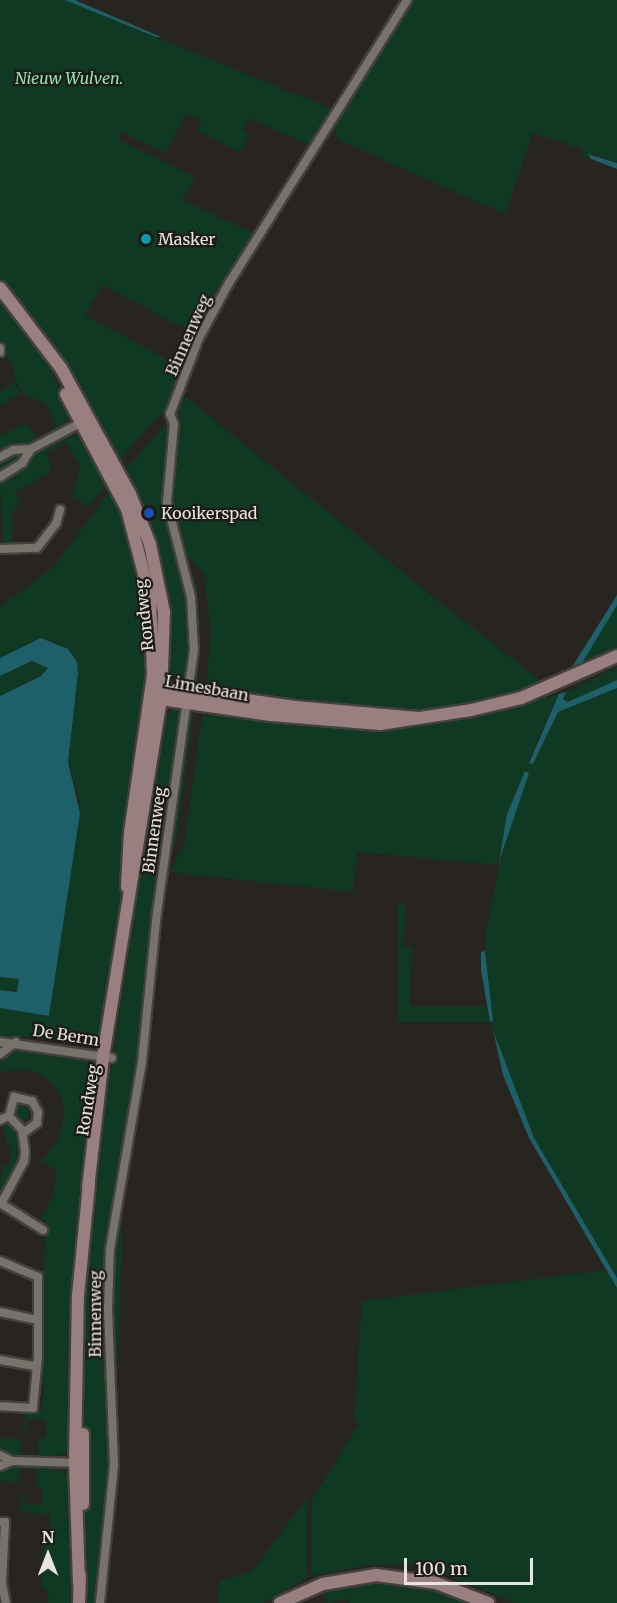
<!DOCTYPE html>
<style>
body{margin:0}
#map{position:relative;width:617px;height:1603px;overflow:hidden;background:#28241f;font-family:Merriweather,serif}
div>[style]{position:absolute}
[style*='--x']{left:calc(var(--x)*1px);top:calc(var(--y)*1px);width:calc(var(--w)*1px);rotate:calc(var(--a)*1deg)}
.green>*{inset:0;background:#0f3923;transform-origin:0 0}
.round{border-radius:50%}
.water>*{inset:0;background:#1e6069}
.roads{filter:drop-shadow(2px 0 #44413c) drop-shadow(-2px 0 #44413c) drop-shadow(0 2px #44413c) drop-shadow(0 -2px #44413c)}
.street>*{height:8px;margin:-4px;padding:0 4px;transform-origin:4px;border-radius:4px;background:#77726c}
.secondary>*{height:12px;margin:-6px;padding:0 6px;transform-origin:6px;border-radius:6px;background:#9a7f81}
.dots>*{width:16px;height:16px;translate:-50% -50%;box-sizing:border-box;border:3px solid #1e1a15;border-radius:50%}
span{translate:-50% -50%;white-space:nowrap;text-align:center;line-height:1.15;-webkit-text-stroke:4.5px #1e1a15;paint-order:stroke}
.park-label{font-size:16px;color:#8ce4b0;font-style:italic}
.poi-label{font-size:16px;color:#e7e4e1}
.left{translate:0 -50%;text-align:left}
.street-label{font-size:16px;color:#e7e4e1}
.north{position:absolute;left:18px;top:1525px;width:60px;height:60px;-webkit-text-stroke:4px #1e1a15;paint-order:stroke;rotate:0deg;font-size:16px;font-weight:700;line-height:24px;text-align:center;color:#e7e4e1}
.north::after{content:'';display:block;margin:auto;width:21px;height:27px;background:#e7e4e1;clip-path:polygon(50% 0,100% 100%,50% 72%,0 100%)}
.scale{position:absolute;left:404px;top:1558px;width:129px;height:27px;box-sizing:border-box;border:3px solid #e7e4e1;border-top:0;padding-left:8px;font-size:18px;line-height:21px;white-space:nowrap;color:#e7e4e1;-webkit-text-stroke:4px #1e1a15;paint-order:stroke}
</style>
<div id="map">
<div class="green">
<div style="clip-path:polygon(0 0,65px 0,332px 109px,310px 145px,249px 118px,243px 131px,249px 135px,240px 152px,197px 131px,202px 121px,186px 113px,166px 153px,122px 133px,119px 140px,196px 177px,182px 200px,254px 233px,197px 335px,103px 285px,85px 315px,183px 368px,171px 407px,150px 424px,117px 465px,51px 344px,0 279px)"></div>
<div style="clip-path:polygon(412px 0,617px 0,617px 163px,594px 154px,589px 154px,591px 159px,581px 155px,583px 149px,533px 133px,505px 214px,339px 140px,333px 127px)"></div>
<div style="clip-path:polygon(0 294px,39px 348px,71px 412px,66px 422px,42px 439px,0 450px,0 436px,22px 424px,29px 426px,37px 439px,56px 427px,45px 402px,25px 396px,13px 376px,15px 371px,0 345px)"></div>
<div style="clip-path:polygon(14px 382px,20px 394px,0 406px,0 393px)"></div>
<div style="clip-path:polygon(182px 394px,437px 600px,541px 681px,501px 696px,414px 713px,206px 687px,211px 630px,204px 575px,187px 555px,170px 500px,172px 452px)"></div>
<div style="clip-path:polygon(165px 425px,168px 429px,163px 503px,189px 612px,187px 687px,177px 684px,168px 672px,165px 597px,122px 474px)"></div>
<div style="clip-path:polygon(77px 435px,83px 436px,110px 479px,89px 507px,72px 495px,80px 465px,65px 442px,46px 453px,51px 464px,49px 473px,15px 492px,20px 503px,12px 512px,12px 541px,19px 544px,3px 543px,0 479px,26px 464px,39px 450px)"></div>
<div style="clip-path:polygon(11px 453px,24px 453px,23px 458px,0 474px,0 459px)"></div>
<div style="clip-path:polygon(113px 486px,134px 540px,152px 644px,123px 909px,103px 1042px,0 1036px,0 1008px,49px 1016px,80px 801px,68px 762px,78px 673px,73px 655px,63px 646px,41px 638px,0 658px,0 607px,54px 567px)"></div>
<div style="clip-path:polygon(188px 568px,197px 587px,200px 624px,198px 682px,194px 682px,197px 659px)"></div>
<div style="clip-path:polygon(617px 605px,617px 646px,582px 663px,606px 621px)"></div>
<div style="clip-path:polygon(37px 660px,46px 665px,47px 672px,0 696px,0 676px)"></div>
<div style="clip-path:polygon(617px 667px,617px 680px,572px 701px,563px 701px,566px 692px)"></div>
<div style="clip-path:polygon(evenodd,617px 688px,617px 1278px,534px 1138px,492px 1030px,485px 937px,499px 865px,357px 852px,353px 892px,169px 872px,184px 845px,202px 716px,210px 716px,211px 712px,284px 723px,381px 729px,484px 714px,559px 694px,528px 762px,533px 764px,558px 712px,617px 688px,515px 791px,517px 801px,501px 860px,497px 861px,515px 791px)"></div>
<div style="clip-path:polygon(185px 706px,142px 1037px,110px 1225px,105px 1334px,110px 1483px,100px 1537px,95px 1603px,84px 1603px,82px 1297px,89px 1209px,165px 720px,173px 709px)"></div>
<div style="clip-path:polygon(190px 713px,194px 713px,176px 842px,169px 855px)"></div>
<div style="clip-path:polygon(397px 903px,406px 905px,403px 946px,412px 947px,410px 1006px,486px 1006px,490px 1022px,397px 1022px)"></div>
<div style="left:0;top:977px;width:19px;height:13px;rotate:3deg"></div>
<div style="clip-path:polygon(19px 1049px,60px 1054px,89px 1062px,97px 1069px,75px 1264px,72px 1448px,62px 1455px,33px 1458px,0 1452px,0 1438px,21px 1439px,20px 1453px,38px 1455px,39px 1438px,46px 1438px,46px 1420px,28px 1419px,27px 1431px,24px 1431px,25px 1413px,42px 1411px,44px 1379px,38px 1379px,46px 1221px,41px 1218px,54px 1194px,56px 1171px,42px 1160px,58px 1140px,64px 1111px,59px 1092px,45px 1077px,27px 1069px,0 1072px,0 1057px)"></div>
<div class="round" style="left:13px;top:1106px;width:16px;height:16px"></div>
<div style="clip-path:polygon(8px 1121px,19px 1131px,16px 1156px,21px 1159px,0 1198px,0 1179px,3px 1166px,9px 1166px,10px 1151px,1px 1123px)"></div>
<div style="clip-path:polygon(123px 1191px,119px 1337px,115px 1407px,112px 1264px)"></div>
<div style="clip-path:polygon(605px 1270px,617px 1288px,617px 1603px,514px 1603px,446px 1575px,408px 1565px,368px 1565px,311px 1576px,312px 1499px,359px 1424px,354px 1420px,362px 1301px)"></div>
<div style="clip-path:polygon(9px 1465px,61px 1470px,70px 1477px,75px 1603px,47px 1603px,49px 1590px,43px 1590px,42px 1533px,49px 1533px,50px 1514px,20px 1512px,21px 1493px,25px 1494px,24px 1504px,41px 1505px,43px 1488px,36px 1487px,37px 1470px,20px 1469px,19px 1482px,0 1481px,0 1469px)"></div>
<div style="clip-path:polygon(307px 1497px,307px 1578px,263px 1603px,217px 1603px,220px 1579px,241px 1576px,255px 1568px)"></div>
<div style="clip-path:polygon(359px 1582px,424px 1587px,465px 1603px,350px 1603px,348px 1599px,328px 1603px,321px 1590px)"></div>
</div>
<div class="water">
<div style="clip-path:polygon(65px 0,75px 0,161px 37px,156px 37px)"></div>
<div style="clip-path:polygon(588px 154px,617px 163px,617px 169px,591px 159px)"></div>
<div style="clip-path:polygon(617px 595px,617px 605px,582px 663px,572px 667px)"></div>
<div style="clip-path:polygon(41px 638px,68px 649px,77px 662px,78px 673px,68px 762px,80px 813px,49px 1016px,0 1008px,0 990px,17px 992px,19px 979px,0 977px,0 696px,41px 676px,48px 668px,32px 661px,0 676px,0 658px)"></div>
<div style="clip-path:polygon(617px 680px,617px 688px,558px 712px,533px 764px,529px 763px,559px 694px,566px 692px,563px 699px,568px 702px)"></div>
<div style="clip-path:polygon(525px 771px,529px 773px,499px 862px,507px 814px)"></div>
<div style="clip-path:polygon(485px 951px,493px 1021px,490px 1022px,481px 970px,481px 952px)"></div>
<div style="clip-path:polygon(493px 1030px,534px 1138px,617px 1278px,617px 1288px,529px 1138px,503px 1075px)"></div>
</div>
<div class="roads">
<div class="street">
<div style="--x:0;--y:348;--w:4;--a:90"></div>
<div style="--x:0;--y:457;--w:15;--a:-28"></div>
<div style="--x:13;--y:450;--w:18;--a:-3"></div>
<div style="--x:0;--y:477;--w:26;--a:-32"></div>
<div style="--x:22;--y:463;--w:17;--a:-57"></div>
<div style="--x:31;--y:449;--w:62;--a:-27.8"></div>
<div style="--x:0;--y:549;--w:37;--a:-2"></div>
<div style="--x:37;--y:548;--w:31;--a:-52"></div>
<div style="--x:56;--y:524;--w:15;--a:-74"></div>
<div style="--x:0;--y:1042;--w:113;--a:8.1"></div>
<div style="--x:0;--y:1054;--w:20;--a:-37"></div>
<div style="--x:9;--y:1116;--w:20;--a:-75"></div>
<div style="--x:14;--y:1097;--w:18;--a:13"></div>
<div style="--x:32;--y:1101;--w:13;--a:61"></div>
<div style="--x:38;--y:1112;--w:11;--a:95"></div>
<div style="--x:37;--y:1123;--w:17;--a:144"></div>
<div style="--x:0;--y:1120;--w:10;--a:-24"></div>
<div style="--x:9;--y:1116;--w:19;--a:47"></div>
<div style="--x:22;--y:1130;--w:22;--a:82"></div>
<div style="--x:25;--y:1152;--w:9;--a:96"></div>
<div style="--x:24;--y:1161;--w:49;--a:118.1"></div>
<div style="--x:0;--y:1203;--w:51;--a:32.1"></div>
<div style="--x:0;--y:1261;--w:41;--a:22.8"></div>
<div style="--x:38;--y:1277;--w:79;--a:90"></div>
<div style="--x:38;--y:1356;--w:52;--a:95.5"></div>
<div style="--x:33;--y:1408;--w:33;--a:-177"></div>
<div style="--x:0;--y:1312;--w:39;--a:12"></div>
<div style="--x:0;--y:1360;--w:36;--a:10"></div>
<div style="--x:0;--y:1455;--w:13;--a:27"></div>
<div style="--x:0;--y:1466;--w:13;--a:-23"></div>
<div style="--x:12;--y:1461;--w:68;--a:1.7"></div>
<div style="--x:0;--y:1522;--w:5;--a:0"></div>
<div style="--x:5;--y:1522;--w:61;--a:92.8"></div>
<div style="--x:2;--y:1583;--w:20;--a:79"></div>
<div style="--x:100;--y:1603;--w:139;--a:-84.2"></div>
<div style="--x:114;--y:1465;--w:154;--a:-92.2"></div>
<div style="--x:108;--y:1311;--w:62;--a:-88.2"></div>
<div style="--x:110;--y:1249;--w:190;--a:-80.3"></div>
<div style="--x:142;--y:1062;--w:150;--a:-84.3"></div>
<div style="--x:157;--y:913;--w:267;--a:-82"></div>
<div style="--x:194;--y:649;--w:52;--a:-93.3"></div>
<div style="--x:191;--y:597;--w:98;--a:-104.2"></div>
<div style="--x:167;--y:502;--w:78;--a:-84.9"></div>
<div style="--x:174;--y:424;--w:11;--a:-112"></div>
<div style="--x:170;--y:414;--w:81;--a:-69.1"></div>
<div style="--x:199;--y:338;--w:63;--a:-61.4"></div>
<div style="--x:229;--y:283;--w:334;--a:-57.8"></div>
</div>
<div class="secondary">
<div style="--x:0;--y:288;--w:101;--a:52.7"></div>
<div style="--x:61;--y:368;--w:144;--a:61.3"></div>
<div style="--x:130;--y:494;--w:54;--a:68.2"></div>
<div style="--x:150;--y:544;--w:69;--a:78.4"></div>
<div style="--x:164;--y:612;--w:87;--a:92"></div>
<div style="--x:161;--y:699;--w:363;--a:99.2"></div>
<div style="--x:103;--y:1057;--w:132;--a:96.5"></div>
<div style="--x:66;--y:394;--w:130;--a:62.1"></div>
<div style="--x:127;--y:509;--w:91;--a:75.4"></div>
<div style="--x:150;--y:597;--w:78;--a:87.8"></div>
<div style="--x:153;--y:675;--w:160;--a:98.3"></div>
<div style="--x:130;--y:833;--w:54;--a:93.2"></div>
<div style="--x:418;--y:718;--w:123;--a:-174.9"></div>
<div style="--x:295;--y:707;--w:133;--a:-171.8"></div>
<div style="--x:163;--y:688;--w:13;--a:157"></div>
<div style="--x:151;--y:693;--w:12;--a:31"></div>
<div style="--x:161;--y:699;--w:111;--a:8.3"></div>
<div style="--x:271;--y:715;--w:109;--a:4.7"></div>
<div style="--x:380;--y:724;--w:92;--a:-8.7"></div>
<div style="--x:471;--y:710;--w:51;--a:-13.5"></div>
<div style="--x:521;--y:698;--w:105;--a:-23.6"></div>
<div style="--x:83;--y:1434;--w:70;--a:90"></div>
<div style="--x:79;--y:1583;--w:120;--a:-91.9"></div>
<div style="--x:75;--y:1463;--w:167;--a:-89"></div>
<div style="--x:78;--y:1296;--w:114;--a:-84.4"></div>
<div style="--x:79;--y:1603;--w:28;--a:-88"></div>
<div style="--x:280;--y:1603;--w:47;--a:-23.8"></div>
<div style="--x:323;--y:1584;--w:54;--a:-9.6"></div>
<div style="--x:376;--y:1575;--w:61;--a:7.6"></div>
<div style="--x:436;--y:1583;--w:56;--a:21"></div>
</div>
</div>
<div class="dots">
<div style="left:146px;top:239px;background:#0f9aa8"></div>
<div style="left:149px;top:513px;background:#1a4fb4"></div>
</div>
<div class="park-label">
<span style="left:69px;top:78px">Nieuw Wulven.</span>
</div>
<div class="poi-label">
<span class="left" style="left:158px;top:239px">Masker</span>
<span class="left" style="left:161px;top:513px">Kooikerspad</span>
</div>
<div class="street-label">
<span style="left:188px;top:335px;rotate:-66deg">Binnenweg</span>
<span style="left:144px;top:615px;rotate:-96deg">Rondweg</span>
<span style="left:207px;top:688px;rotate:10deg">Limesbaan</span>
<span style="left:154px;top:830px;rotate:-82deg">Binnenweg</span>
<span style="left:66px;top:1035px;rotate:9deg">De Berm</span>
<span style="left:88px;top:1100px;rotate:-81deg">Rondweg</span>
<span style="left:95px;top:1314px;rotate:-90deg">Binnenweg</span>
</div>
<div class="north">N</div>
<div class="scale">100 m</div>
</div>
